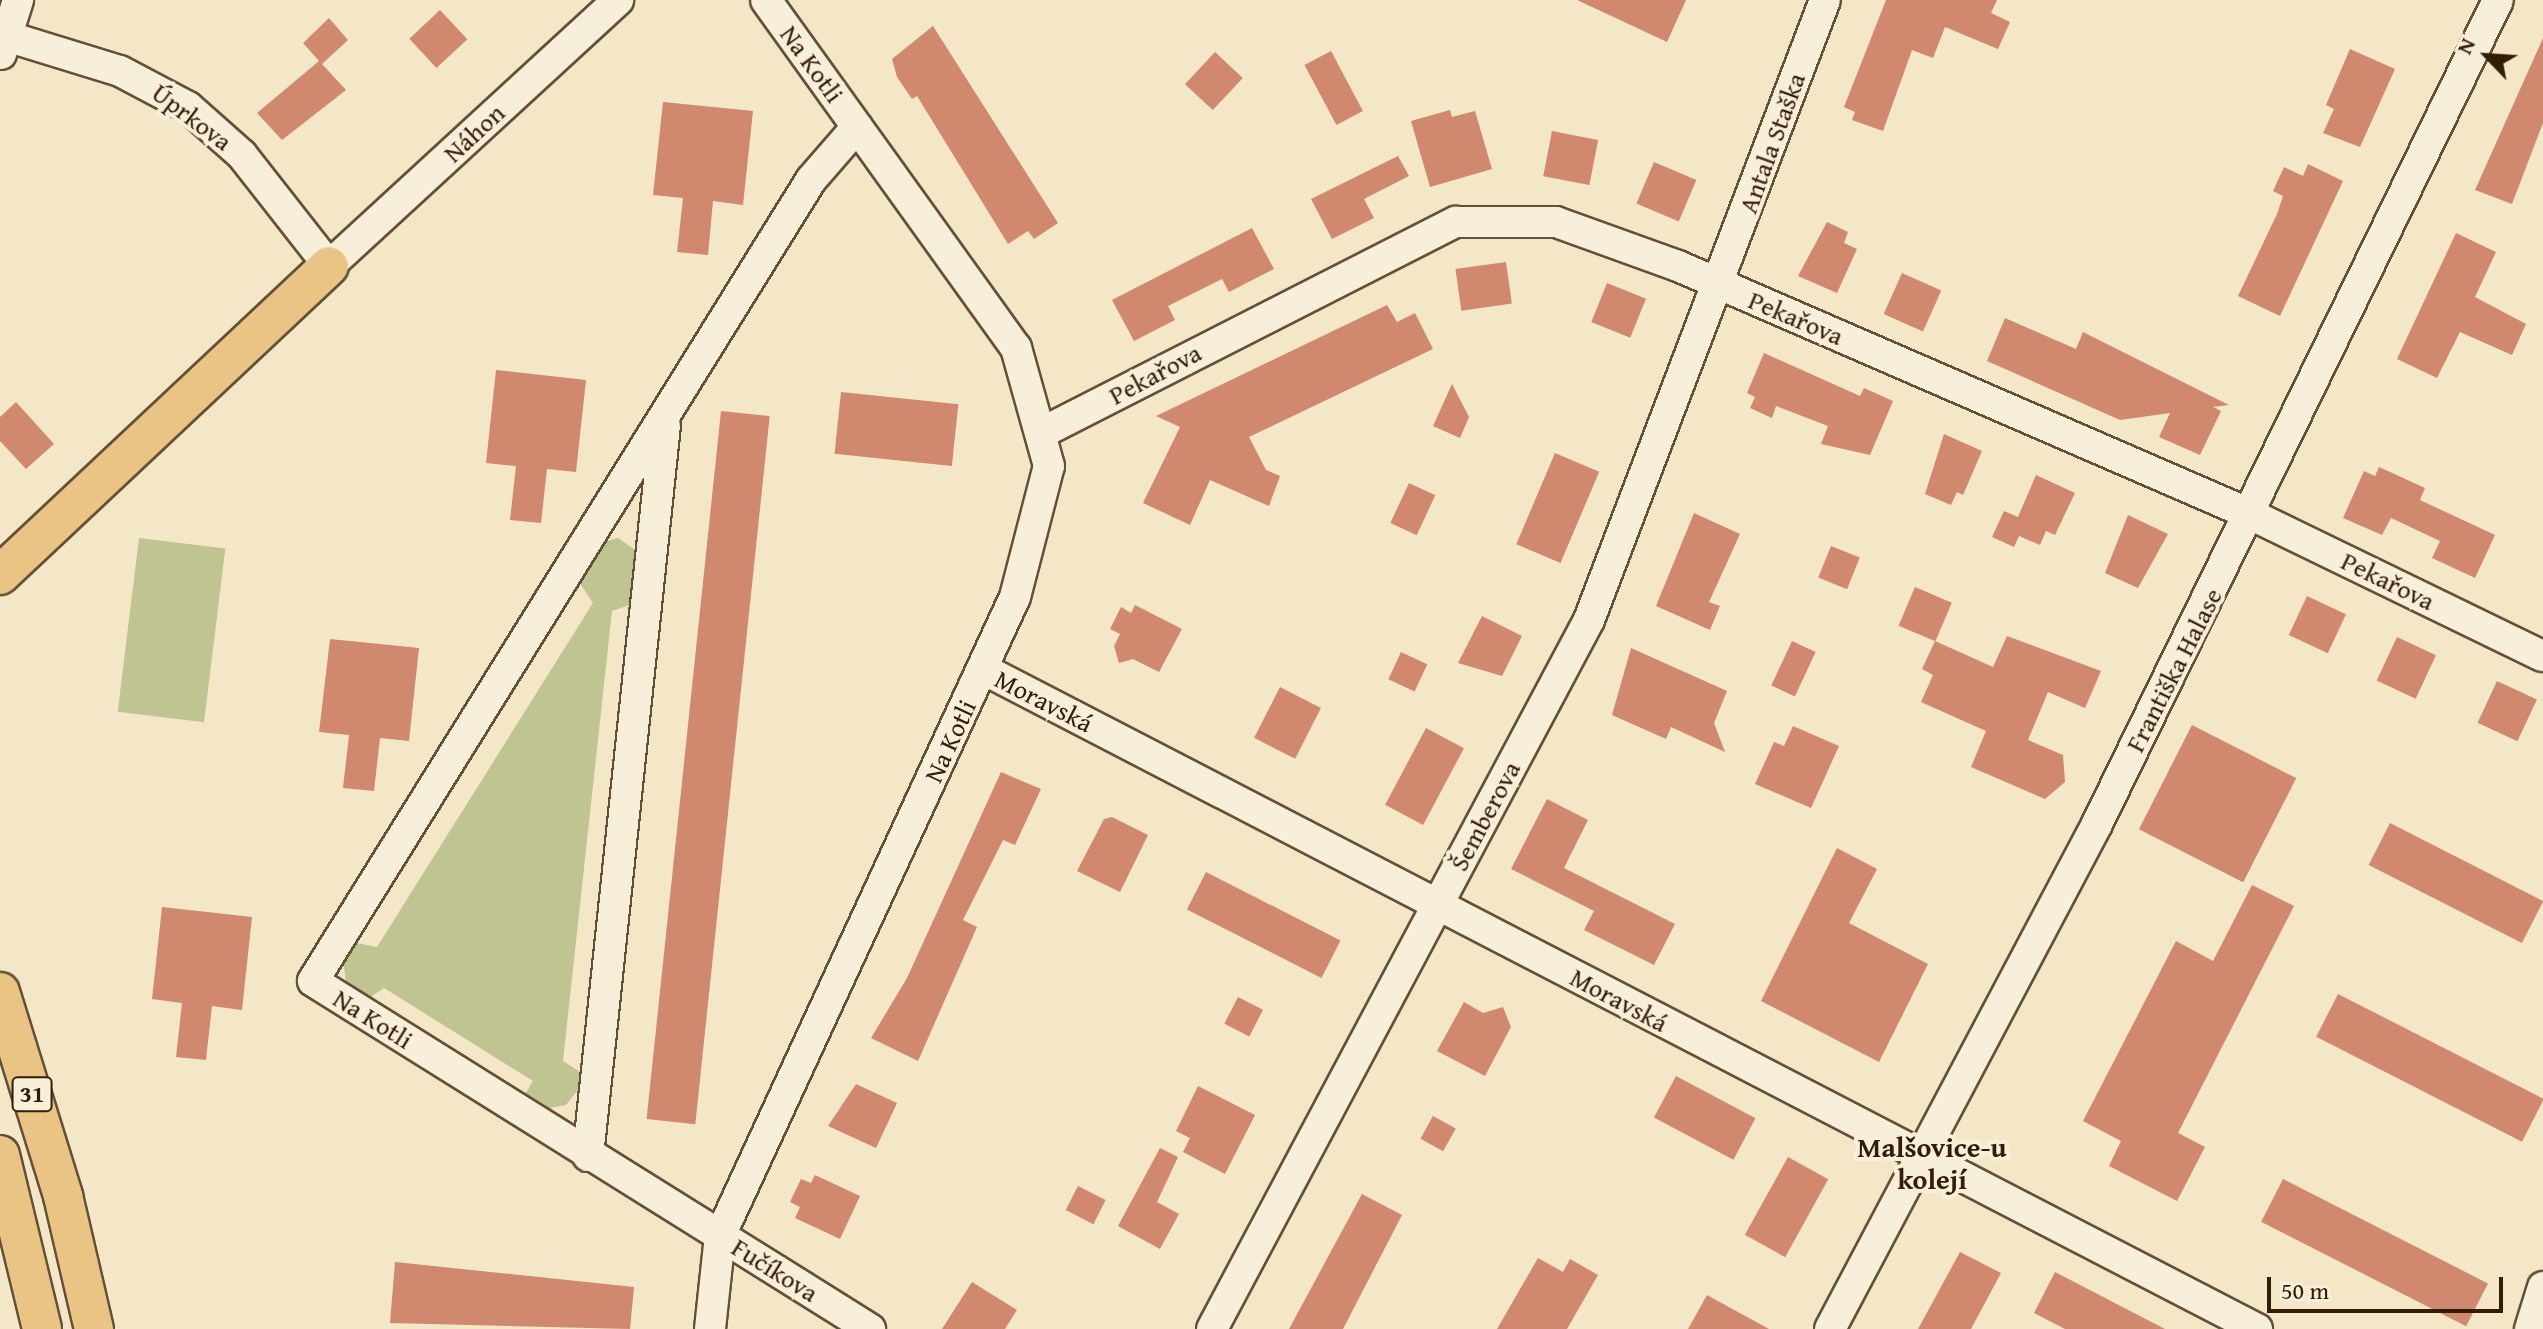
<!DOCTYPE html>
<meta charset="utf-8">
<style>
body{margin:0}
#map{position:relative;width:2543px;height:1329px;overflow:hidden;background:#f4e7c7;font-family:"Gentium Book Plus",serif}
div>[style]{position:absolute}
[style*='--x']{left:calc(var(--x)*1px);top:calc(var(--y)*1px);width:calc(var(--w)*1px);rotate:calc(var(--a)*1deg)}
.green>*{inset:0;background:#c0c492;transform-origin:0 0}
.building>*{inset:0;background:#d0886f;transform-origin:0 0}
.roads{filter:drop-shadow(2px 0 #645037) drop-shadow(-2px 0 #645037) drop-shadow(0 2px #645037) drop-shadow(0 -2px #645037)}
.minor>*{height:30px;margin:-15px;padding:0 15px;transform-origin:15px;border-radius:15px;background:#f8efdb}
.major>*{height:38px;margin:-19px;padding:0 19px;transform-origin:19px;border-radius:19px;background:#eac484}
span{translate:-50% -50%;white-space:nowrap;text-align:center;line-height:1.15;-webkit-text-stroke:8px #f8efdb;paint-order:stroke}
.shield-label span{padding:2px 6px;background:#f8efdb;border:2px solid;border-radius:6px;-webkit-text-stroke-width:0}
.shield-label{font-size:24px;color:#341d07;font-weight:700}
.street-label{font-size:26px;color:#341d07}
.neighbourhood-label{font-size:28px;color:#341d07;font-weight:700}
.north{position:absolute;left:2447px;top:16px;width:80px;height:80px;-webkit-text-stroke:6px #f8efdb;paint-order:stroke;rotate:295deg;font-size:22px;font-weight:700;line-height:32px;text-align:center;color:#341d07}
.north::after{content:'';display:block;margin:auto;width:28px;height:36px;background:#341d07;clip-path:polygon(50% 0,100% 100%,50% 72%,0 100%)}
.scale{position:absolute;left:2267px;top:1277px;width:236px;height:36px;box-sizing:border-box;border:4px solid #341d07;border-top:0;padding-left:10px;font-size:24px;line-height:28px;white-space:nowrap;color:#341d07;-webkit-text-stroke:6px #f8efdb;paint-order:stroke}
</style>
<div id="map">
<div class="green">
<div style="left:139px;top:538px;width:87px;height:175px;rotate:7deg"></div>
<div style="clip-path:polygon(618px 538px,641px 554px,639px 602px,612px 611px,563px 1061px,588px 1077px,566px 1105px,539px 1110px,521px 1101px,533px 1081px,384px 988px,363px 1002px,346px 982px,343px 959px,351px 942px,377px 947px,593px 603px,577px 579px,603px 542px)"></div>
</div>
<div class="building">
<div style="clip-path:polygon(1577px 0,1686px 0,1667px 42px)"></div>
<div style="clip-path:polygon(1886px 0,1997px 0,1991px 13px,2010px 22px,1998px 49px,1945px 27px,1933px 58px,1912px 50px,1883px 131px,1852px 120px,1855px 112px,1844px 107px)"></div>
<div style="left:440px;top:10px;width:40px;height:42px;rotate:47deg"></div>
<div style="clip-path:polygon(329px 18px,348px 40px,322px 64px,346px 90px,282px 140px,257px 113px,319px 61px,303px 43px)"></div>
<div style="clip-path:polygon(933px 26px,1058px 223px,1034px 239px,1028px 231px,1008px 244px,917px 96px,912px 99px,897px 77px,892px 59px)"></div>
<div style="clip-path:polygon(2543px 38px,2543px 123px,2512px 204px,2475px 190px)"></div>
<div style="clip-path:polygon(2350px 49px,2395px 69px,2360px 147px,2323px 133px,2334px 109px,2326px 105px)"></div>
<div style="left:1331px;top:51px;width:68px;height:30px;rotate:62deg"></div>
<div style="left:1215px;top:52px;width:38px;height:44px;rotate:43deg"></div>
<div style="clip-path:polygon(663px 102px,753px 111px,743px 205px,713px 201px,708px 255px,677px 252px,683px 198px,653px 195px)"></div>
<div style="clip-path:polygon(1450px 110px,1452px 117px,1475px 111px,1492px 169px,1430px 187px,1411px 121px)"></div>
<div style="left:1552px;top:131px;width:47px;height:46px;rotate:11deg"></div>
<div style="clip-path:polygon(1398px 156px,1409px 176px,1364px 199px,1374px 218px,1332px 239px,1311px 199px)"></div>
<div style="left:1654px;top:162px;width:46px;height:45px;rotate:23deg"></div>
<div style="clip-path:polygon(2308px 164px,2343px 181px,2280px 316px,2238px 296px,2277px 214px,2283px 196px,2273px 191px,2284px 167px,2303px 176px)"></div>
<div style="clip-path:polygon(1827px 222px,1848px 232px,1844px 243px,1857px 249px,1837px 293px,1798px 276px)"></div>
<div style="clip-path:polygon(1252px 228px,1274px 269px,1229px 292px,1222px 279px,1168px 306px,1175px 320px,1134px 341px,1112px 300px)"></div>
<div style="clip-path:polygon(2456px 233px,2496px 252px,2475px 297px,2526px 324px,2512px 355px,2460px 332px,2437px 378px,2397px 359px)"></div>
<div style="left:1506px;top:262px;width:42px;height:51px;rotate:82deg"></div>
<div style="left:1902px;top:273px;width:43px;height:45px;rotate:24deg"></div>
<div style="left:1607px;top:283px;width:42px;height:42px;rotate:22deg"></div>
<div style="clip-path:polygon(1387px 305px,1397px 322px,1415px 313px,1433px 349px,1249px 437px,1266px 470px,1280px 476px,1269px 506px,1210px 480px,1190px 525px,1143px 503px,1180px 427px,1156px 416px)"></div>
<div style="clip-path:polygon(2005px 318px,2076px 349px,2083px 332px,2229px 405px,2213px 407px,2221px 411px,2200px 455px,2159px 437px,2170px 413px,2120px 420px,1987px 361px)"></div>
<div style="clip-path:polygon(1764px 353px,1860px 396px,1864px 388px,1893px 401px,1870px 455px,1821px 444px,1828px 426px,1776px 406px,1772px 418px,1750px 408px,1755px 397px,1747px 393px)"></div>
<div style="clip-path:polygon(496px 370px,586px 380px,576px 472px,547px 469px,541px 523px,510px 520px,516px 466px,486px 463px)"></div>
<div style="clip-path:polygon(1452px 384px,1469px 417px,1460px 438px,1433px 426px)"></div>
<div style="left:841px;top:392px;width:118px;height:62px;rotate:6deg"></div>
<div style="clip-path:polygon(16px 402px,54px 444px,26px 469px,0 441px,0 417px)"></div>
<div style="left:721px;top:411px;width:49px;height:712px;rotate:6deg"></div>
<div style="clip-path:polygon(1944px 434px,1982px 451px,1963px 495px,1957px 492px,1951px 505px,1925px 494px)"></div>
<div style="left:1555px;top:453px;width:48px;height:99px;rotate:23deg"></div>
<div style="clip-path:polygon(2379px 467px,2425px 488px,2420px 500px,2495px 535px,2475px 578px,2432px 558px,2440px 541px,2391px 518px,2382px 535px,2343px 518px,2364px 471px,2375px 476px)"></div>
<div style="clip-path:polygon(2036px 475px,2075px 493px,2055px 535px,2046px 531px,2040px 545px,2019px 536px,2014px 547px,1992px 537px,2004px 511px,2018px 517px)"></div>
<div style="left:1409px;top:483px;width:29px;height:44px;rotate:25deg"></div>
<div style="clip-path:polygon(1694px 513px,1740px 534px,1709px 602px,1720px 606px,1710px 630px,1656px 606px)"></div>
<div style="clip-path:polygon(2128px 515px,2168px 534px,2138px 588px,2105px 573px)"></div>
<div style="left:1831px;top:546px;width:31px;height:34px;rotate:22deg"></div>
<div style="left:1915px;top:587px;width:40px;height:42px;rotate:23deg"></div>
<div style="left:2307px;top:596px;width:43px;height:43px;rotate:25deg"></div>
<div style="clip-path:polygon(1135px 605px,1182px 629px,1159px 672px,1133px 659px,1119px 663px,1114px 646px,1120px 634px,1110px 629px,1121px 607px,1131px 613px)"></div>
<div style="clip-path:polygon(1482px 616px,1522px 636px,1502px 676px,1458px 663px)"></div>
<div style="clip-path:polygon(2007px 636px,2101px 671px,2085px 708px,2048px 692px,2028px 740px,2063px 755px,2065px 782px,2045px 799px,1971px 767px,1986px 731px,1921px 702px,1933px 675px,1922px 669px,1935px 641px,1993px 667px)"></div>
<div style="left:2397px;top:637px;width:43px;height:48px;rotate:25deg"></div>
<div style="clip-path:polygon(330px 639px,419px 648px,409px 741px,380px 738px,374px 791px,343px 788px,349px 735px,319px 732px)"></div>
<div style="left:1792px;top:641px;width:26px;height:49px;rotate:25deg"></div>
<div style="clip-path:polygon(1631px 648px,1727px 691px,1714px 723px,1725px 752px,1671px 727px,1666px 739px,1612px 715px)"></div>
<div style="left:1401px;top:652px;width:29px;height:30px;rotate:25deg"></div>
<div style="left:2497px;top:681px;width:44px;height:46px;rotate:25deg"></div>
<div style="left:1280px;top:687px;width:46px;height:57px;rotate:27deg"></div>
<div style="left:2192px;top:725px;width:117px;height:117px;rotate:27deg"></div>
<div style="clip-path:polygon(1793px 726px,1839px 746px,1811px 808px,1755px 784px,1774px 742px,1784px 746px)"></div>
<div style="left:1426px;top:728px;width:43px;height:87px;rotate:28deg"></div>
<div style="clip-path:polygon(1001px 772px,1041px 789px,1015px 845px,1003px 840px,963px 920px,977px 927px,918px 1061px,871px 1038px,907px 978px)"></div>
<div style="clip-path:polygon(1547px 799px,1588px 820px,1564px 868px,1675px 924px,1654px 965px,1584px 930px,1594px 911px,1511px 869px)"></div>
<div style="clip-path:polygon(1112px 817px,1148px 835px,1120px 892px,1077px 871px,1104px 819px)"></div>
<div style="left:2390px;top:823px;width:172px;height:47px;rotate:27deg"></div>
<div style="clip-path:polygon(1837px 848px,1877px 869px,1849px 923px,1928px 964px,1879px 1062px,1761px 1001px)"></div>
<div style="left:1206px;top:872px;width:151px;height:42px;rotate:27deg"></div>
<div style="clip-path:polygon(2252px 885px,2294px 906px,2178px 1133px,2205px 1147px,2177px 1201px,2109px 1166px,2121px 1141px,2083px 1121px,2176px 941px,2213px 961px)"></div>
<div style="clip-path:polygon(162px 907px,252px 917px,242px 1010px,212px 1006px,206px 1060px,176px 1057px,182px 1003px,152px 999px)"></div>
<div style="left:2338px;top:994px;width:231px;height:48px;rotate:27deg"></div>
<div style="left:1238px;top:997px;width:28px;height:30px;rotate:27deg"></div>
<div style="clip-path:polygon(1464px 1002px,1483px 1013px,1503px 1007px,1511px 1027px,1485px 1076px,1437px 1051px)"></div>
<div style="left:1676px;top:1076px;width:90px;height:47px;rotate:28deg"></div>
<div style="clip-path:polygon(856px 1084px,897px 1103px,876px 1148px,828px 1126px)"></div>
<div style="clip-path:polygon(1198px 1086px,1255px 1115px,1225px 1174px,1183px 1152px,1190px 1138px,1176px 1131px)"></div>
<div style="left:1433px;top:1116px;width:26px;height:26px;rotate:29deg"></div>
<div style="clip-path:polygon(1160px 1148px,1178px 1157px,1157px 1202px,1179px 1214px,1160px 1249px,1118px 1226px)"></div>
<div style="left:1788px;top:1157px;width:46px;height:89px;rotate:29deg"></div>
<div style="clip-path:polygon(815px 1175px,860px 1196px,840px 1239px,795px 1218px,800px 1207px,790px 1202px,801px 1179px,811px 1183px)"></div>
<div style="left:2283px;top:1179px;width:230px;height:48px;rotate:27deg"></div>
<div style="left:1078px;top:1186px;width:31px;height:27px;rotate:27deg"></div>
<div style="clip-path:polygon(1362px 1194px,1402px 1215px,1343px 1329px,1289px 1329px)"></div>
<div style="clip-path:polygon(1960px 1252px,2001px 1273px,1971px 1329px,1918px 1329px)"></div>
<div style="clip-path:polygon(1538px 1258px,1563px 1272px,1570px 1259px,1598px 1275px,1567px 1329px,1497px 1329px)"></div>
<div style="clip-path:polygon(395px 1262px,634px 1287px,630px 1329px,390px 1323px)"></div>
<div style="clip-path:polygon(2055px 1272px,2165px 1329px,2065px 1329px,2034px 1313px)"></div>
<div style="clip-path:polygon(972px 1282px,1017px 1310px,1005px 1329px,942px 1329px)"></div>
<div style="clip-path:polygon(1707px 1295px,1769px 1329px,1688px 1329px)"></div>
</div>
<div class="roads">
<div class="minor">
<div style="--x:6;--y:36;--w:119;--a:17.1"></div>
<div style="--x:120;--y:71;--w:77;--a:27.9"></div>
<div style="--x:188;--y:107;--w:72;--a:41.6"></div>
<div style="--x:242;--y:155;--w:141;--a:51.9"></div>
<div style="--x:329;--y:266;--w:393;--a:-42.6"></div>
<div style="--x:1;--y:54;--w:57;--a:-72.5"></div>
<div style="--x:857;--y:127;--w:70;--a:131"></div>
<div style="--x:811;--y:180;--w:943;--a:121.87"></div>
<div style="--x:313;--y:981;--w:657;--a:32"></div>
<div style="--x:1045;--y:431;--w:461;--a:-27"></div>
<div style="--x:1456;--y:222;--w:100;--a:0"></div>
<div style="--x:1556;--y:222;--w:130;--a:19.8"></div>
<div style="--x:1678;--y:266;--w:626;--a:23.45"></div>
<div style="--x:2252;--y:515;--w:323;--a:25.9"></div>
<div style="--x:983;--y:669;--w:1435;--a:27.39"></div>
<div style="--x:588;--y:1156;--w:735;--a:-83.99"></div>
<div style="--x:710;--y:1329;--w:94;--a:-83.9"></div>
<div style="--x:720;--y:1236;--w:704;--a:-65.22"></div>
<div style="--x:1015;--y:597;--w:135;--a:-75.5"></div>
<div style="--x:1049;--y:466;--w:123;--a:-105.6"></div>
<div style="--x:1016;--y:348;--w:428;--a:-125.7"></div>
<div style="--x:1212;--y:1329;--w:803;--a:-62"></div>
<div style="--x:1589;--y:620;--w:663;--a:-69.16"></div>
<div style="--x:1830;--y:1329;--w:571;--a:-62.13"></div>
<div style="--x:2097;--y:824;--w:916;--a:-64.05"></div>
<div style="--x:2530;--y:1329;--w:44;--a:-72.8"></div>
</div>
<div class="major">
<div style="--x:0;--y:575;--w:451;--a:-43.2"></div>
<div style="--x:0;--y:992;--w:214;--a:72.8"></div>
<div style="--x:63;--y:1196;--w:137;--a:76.9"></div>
<div style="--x:0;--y:1155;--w:179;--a:76.4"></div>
</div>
</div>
<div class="shield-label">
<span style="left:32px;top:1094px">31</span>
</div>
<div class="street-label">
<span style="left:812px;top:64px;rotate:54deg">Na Kotli</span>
<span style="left:192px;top:117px;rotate:37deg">Úprkova</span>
<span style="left:474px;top:133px;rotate:-43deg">Náhon</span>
<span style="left:1772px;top:143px;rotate:-70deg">Antala Staška</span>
<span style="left:1796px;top:318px;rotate:23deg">Pekařova</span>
<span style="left:1155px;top:374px;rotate:-28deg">Pekařova</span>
<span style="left:2388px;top:581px;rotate:26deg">Pekařova</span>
<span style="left:2174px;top:670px;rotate:-63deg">Františka Halase</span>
<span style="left:1044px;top:701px;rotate:27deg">Moravská</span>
<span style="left:950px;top:741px;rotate:-65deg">Na Kotli</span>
<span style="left:1485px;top:816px;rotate:-62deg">Šemberova</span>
<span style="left:1619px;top:1000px;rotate:28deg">Moravská</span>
<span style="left:373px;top:1019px;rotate:32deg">Na Kotli</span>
<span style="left:775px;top:1270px;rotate:32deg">Fučíkova</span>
</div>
<div class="neighbourhood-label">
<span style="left:1932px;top:1163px">Malšovice-u<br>kolejí</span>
</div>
<div class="north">N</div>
<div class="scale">50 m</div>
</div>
